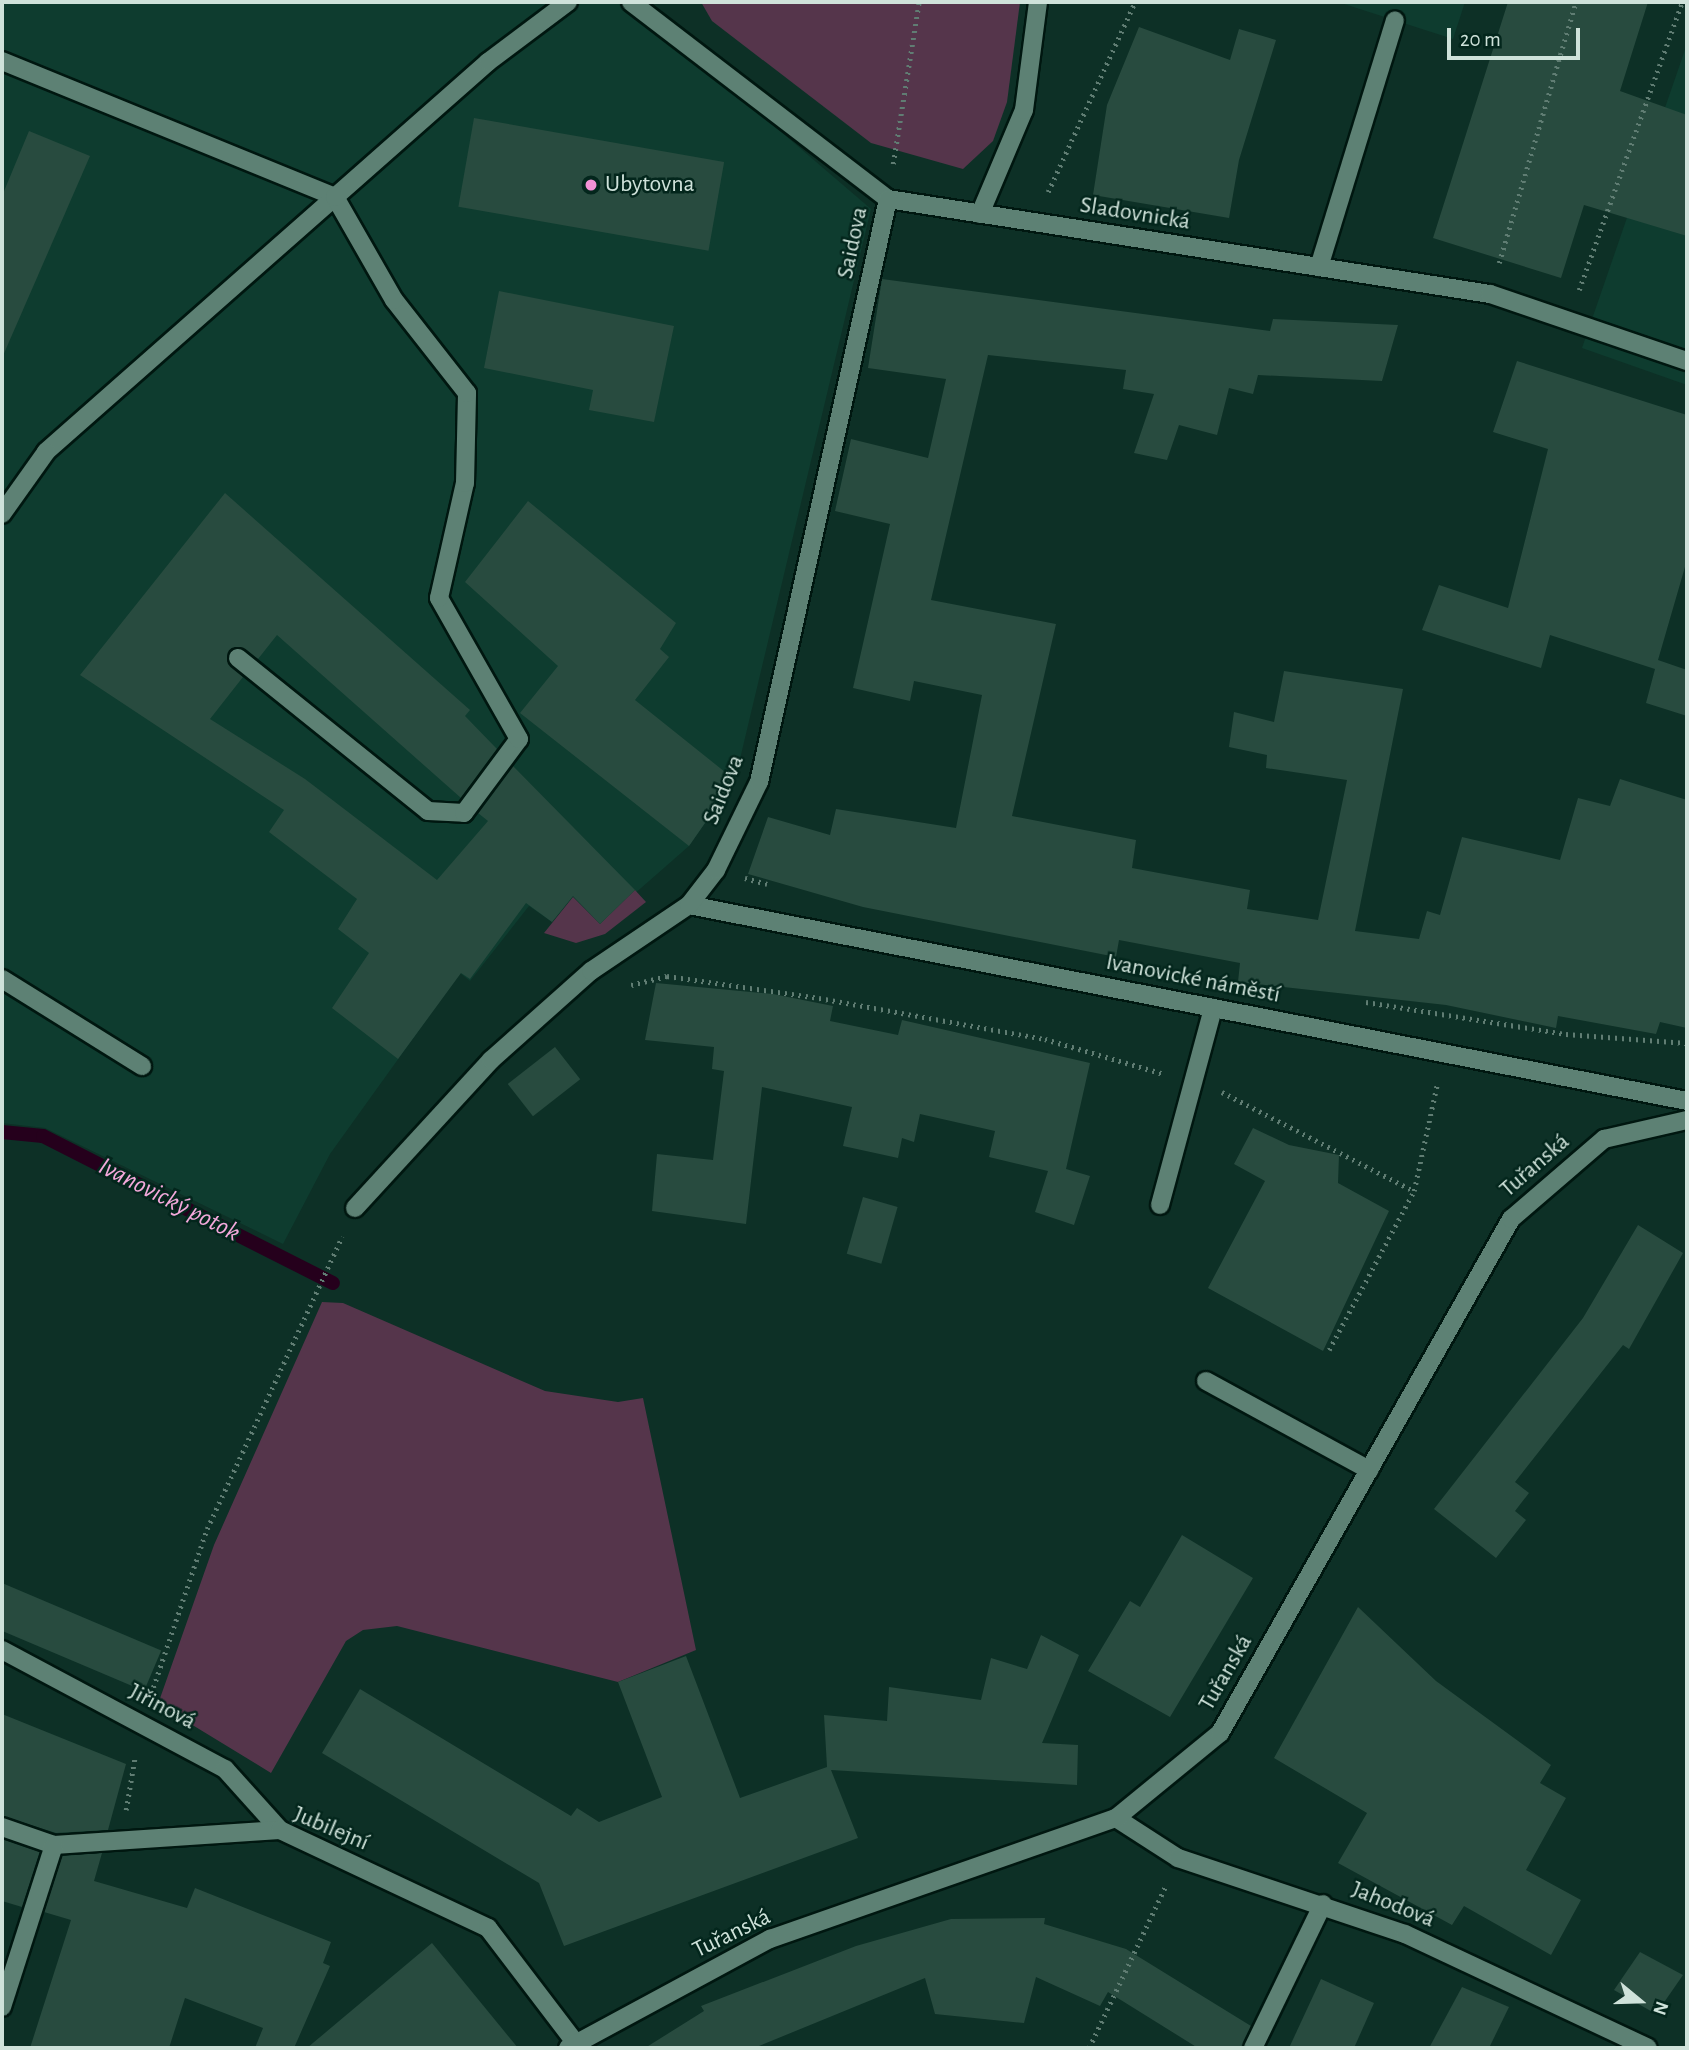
<!DOCTYPE html>
<meta charset="utf-8">
<style>
body{margin:0}
#map{position:relative;width:1689px;height:2050px;overflow:hidden;background:#0d3026;font-family:"Alegreya Sans",sans-serif}
div>[style]{position:absolute}
[style*='--x']{left:calc(var(--x)*1px);top:calc(var(--y)*1px);width:calc(var(--w)*1px);rotate:calc(var(--a)*1deg)}
.built>*{inset:0;background:#0e3c2f}
.green>*{inset:0;background:#55354b}
.stream>*{height:14px;margin:-7px;padding:0 7px;transform-origin:7px;border-radius:7px;background:#25001c}
.building>*{inset:0;background:#284b3f;transform-origin:0 0}
.path>*{height:4.5px;margin-top:-2.25px;transform-origin:0;background:repeating-linear-gradient(90deg,#607d73 0 2px,transparent 0 7px)}
.roads{filter:drop-shadow(2px 0 #001710) drop-shadow(-2px 0 #001710) drop-shadow(0 2px #001710) drop-shadow(0 -2px #001710)}
.service>*{height:18px;margin:-9px;padding:0 9px;transform-origin:9px;border-radius:9px;background:#5d8174}
.minor>*{height:18px;margin:-9px;padding:0 9px;transform-origin:9px;border-radius:9px;background:#5d8174}
.secondary>*{height:18px;margin:-9px;padding:0 9px;transform-origin:9px;border-radius:9px;background:#5d8174}
.dots>*{width:19px;height:19px;translate:-50% -50%;box-sizing:border-box;border:4px solid #03261c;border-radius:50%}
span{translate:-50% -50%;white-space:nowrap;text-align:center;line-height:1.15;-webkit-text-stroke:5px #03261c;paint-order:stroke}
.poi-label{font-size:24px;color:#cfe2da}
.left{translate:0 -50%;text-align:left}
.street-label{font-size:24px;color:#cfe2da}
.water-label{font-size:26px;color:#f3a8db;font-style:italic}
.frame{position:absolute;inset:0;border:4px solid #cfe2da;pointer-events:none}
.north{position:absolute;left:1605px;top:1966px;width:70px;height:70px;-webkit-text-stroke:5px #03261c;paint-order:stroke;rotate:109deg;font-size:19px;font-weight:700;line-height:28px;text-align:center;color:#cfe2da}
.north::after{content:'';display:block;margin:auto;width:24px;height:32px;background:#cfe2da;clip-path:polygon(50% 0,100% 100%,50% 72%,0 100%)}
.scale{position:absolute;left:1447px;top:28px;width:133px;height:32px;box-sizing:border-box;border:4px solid #cfe2da;border-top:0;padding-left:9px;font-size:21px;line-height:24px;white-space:nowrap;color:#cfe2da;-webkit-text-stroke:5px #03261c;paint-order:stroke}
</style>
<div id="map">
<div class="built">
<div style="clip-path:polygon(2px 2px,630px 2px,871px 209px,735px 780px,689px 846px,600px 924px,573px 897px,552px 922px,529px 906px,470px 981px,460px 973px,330px 1154px,283px 1244px,45px 1128px,2px 1123px)"></div>
<div style="clip-path:polygon(1338px 2px,1465px 2px,1453px 39px)"></div>
<div style="clip-path:polygon(1687px 44px,1687px 385px,1582px 348px)"></div>
</div>
<div class="green">
<div style="clip-path:polygon(701px 2px,1020px 2px,1007px 102px,993px 141px,963px 169px,871px 143px,712px 21px)"></div>
<div style="clip-path:polygon(635px 890px,646px 902px,605px 934px,576px 943px,544px 933px,573px 897px,600px 924px)"></div>
<div style="clip-path:polygon(322px 1302px,343px 1303px,545px 1391px,618px 1402px,643px 1398px,696px 1650px,618px 1682px,397px 1626px,363px 1630px,346px 1641px,271px 1773px,158px 1704px,214px 1545px)"></div>
</div>
<div class="stream">
<div style="--x:2;--y:1132;--w:41;--a:5.6"></div>
<div style="--x:43;--y:1136;--w:325;--a:26.9"></div>
</div>
<div class="building">
<div style="clip-path:polygon(1508px 2px,1648px 2px,1620px 91px,1687px 115px,1687px 236px,1584px 205px,1561px 278px,1433px 238px)"></div>
<div style="clip-path:polygon(1139px 27px,1230px 60px,1239px 29px,1276px 40px,1239px 160px,1229px 218px,1093px 195px,1107px 105px)"></div>
<div style="left:474px;top:118px;width:254px;height:90px;rotate:10deg"></div>
<div style="clip-path:polygon(29px 131px,90px 156px,2px 358px,2px 196px)"></div>
<div style="clip-path:polygon(882px 279px,1270px 331px,1273px 319px,1398px 325px,1382px 381px,1258px 375px,1253px 394px,1229px 388px,1217px 435px,1179px 425px,1167px 460px,1134px 453px,1154px 394px,1123px 389px,1126px 370px,988px 355px,931px 600px,1056px 624px,1012px 816px,1136px 840px,1132px 868px,1250px 890px,1247px 909px,1318px 920px,1347px 780px,1266px 768px,1267px 755px,1229px 747px,1234px 712px,1274px 722px,1284px 671px,1403px 689px,1355px 931px,1419px 939px,1427px 911px,1440px 915px,1462px 837px,1560px 860px,1578px 798px,1610px 806px,1620px 779px,1687px 800px,1687px 1028px,1660px 1022px,1656px 1034px,1558px 1016px,1556px 1028px,1446px 1005px,1238px 982px,1240px 963px,1119px 940px,1116px 957px,863px 907px,748px 874px,768px 817px,830px 835px,836px 809px,956px 828px,982px 695px,914px 681px,910px 701px,853px 688px,890px 524px,835px 511px,851px 439px,928px 458px,946px 379px,868px 368px)"></div>
<div style="clip-path:polygon(499px 291px,674px 326px,654px 422px,589px 410px,593px 390px,484px 368px)"></div>
<div style="clip-path:polygon(1517px 361px,1687px 415px,1687px 560px,1658px 660px,1687px 670px,1687px 716px,1646px 703px,1655px 669px,1550px 635px,1541px 668px,1422px 630px,1439px 585px,1508px 608px,1548px 449px,1493px 432px)"></div>
<div style="clip-path:polygon(225px 493px,470px 710px,465px 716px,497px 749px,461px 798px,277px 635px,258px 659px,240px 647px,229px 651px,228px 663px,243px 677px,210px 719px,305px 779px,437px 880px,488px 821px,478px 813px,513px 766px,635px 890px,600px 924px,573px 896px,552px 922px,526px 903px,470px 979px,461px 973px,398px 1059px,332px 1008px,369px 953px,338px 929px,357px 899px,269px 832px,284px 810px,80px 675px)"></div>
<div style="clip-path:polygon(528px 501px,676px 623px,660px 649px,669px 657px,635px 700px,735px 780px,689px 846px,520px 713px,558px 666px,465px 582px)"></div>
<div style="clip-path:polygon(656px 983px,773px 994px,833px 1006px,830px 1021px,898px 1035px,902px 1020px,1090px 1063px,1066px 1169px,1090px 1176px,1074px 1225px,1035px 1212px,1048px 1171px,989px 1157px,995px 1131px,920px 1114px,914px 1142px,902px 1138px,898px 1158px,843px 1146px,852px 1107px,762px 1087px,746px 1224px,652px 1211px,657px 1154px,713px 1160px,724px 1071px,712px 1069px,714px 1047px,645px 1040px)"></div>
<div style="left:555px;top:1047px;width:41px;height:60px;rotate:52deg"></div>
<div style="clip-path:polygon(1253px 1128px,1289px 1145px,1339px 1155px,1338px 1183px,1389px 1211px,1323px 1351px,1208px 1288px,1265px 1181px,1234px 1164px)"></div>
<div style="left:863px;top:1197px;width:36px;height:59px;rotate:16deg"></div>
<div style="clip-path:polygon(1638px 1225px,1683px 1253px,1629px 1349px,1623px 1345px,1515px 1482px,1529px 1493px,1515px 1511px,1526px 1520px,1496px 1558px,1434px 1509px,1583px 1318px)"></div>
<div style="clip-path:polygon(1182px 1535px,1253px 1578px,1170px 1717px,1088px 1671px,1130px 1601px,1140px 1607px)"></div>
<div style="left:2px;top:1583px;width:173px;height:44px;rotate:23deg"></div>
<div style="clip-path:polygon(1358px 1607px,1436px 1681px,1551px 1765px,1540px 1783px,1566px 1798px,1526px 1870px,1581px 1900px,1551px 1955px,1464px 1906px,1452px 1925px,1338px 1863px,1367px 1813px,1274px 1758px)"></div>
<div style="clip-path:polygon(1041px 1635px,1079px 1655px,1042px 1743px,1078px 1745px,1077px 1785px,831px 1770px,858px 1838px,564px 1946px,539px 1883px,322px 1753px,360px 1689px,571px 1816px,577px 1808px,599px 1822px,662px 1797px,618px 1682px,686px 1656px,740px 1798px,827px 1767px,824px 1715px,887px 1721px,889px 1687px,981px 1700px,991px 1658px,1027px 1669px)"></div>
<div style="clip-path:polygon(2px 1714px,126px 1764px,108px 1830px,56px 1833px,2px 1816px)"></div>
<div style="clip-path:polygon(2px 1839px,40px 1852px,22px 1907px,2px 1901px)"></div>
<div style="clip-path:polygon(102px 1853px,94px 1881px,187px 1908px,195px 1888px,331px 1942px,323px 1963px,330px 1966px,294px 2048px,255px 2048px,263px 2028px,185px 1998px,169px 2048px,30px 2048px,71px 1920px,44px 1912px,62px 1856px)"></div>
<div style="clip-path:polygon(1045px 1918px,1044px 1924px,1126px 1949px,1251px 2026px,1242px 2048px,1198px 2048px,1108px 1992px,1100px 2006px,1036px 1977px,1024px 2023px,935px 2014px,925px 1978px,754px 2048px,645px 2048px,704px 2011px,701px 2006px,856px 1946px,951px 1919px)"></div>
<div style="clip-path:polygon(432px 1943px,518px 2048px,307px 2048px)"></div>
<div style="clip-path:polygon(1640px 1952px,1683px 1975px,1656px 2014px,1614px 1990px)"></div>
<div style="clip-path:polygon(1321px 1979px,1374px 2003px,1354px 2048px,1289px 2048px)"></div>
<div style="clip-path:polygon(1462px 1987px,1509px 2007px,1489px 2048px,1429px 2048px)"></div>
</div>
<div class="path">
<div style="--x:893;--y:164;--w:164;--a:-80.9"></div>
<div style="--x:1048;--y:192;--w:209;--a:-65.4"></div>
<div style="--x:1499;--y:263;--w:272;--a:-73.6"></div>
<div style="--x:1579;--y:290;--w:306;--a:-70.3"></div>
<div style="--x:745;--y:878;--w:23;--a:15"></div>
<div style="--x:631;--y:985;--w:37;--a:-14"></div>
<div style="--x:667;--y:976;--w:154;--a:8.2"></div>
<div style="--x:819;--y:998;--w:230;--a:10.3"></div>
<div style="--x:1045;--y:1039;--w:124;--a:16.4"></div>
<div style="--x:1366;--y:1002;--w:203;--a:9.1"></div>
<div style="--x:1566;--y:1034;--w:121;--a:4.3"></div>
<div style="--x:1222;--y:1092;--w:216;--a:27.3"></div>
<div style="--x:1329;--y:1350;--w:180;--a:-61.9"></div>
<div style="--x:1414;--y:1191;--w:108;--a:-77.8"></div>
<div style="--x:151;--y:1694;--w:174;--a:-71.3"></div>
<div style="--x:207;--y:1529;--w:322;--a:-65.2"></div>
<div style="--x:126;--y:1810;--w:55;--a:-80.5"></div>
<div style="--x:1089;--y:2048;--w:178;--a:-64.7"></div>
</div>
<div class="roads">
<div class="service">
<div style="--x:2;--y:61;--w:360;--a:22.2"></div>
<div style="--x:335;--y:197;--w:385;--a:138.6"></div>
<div style="--x:46;--y:452;--w:76;--a:125.4"></div>
<div style="--x:980;--y:214;--w:113;--a:-67.1"></div>
<div style="--x:1024;--y:110;--w:109;--a:-82.6"></div>
<div style="--x:1319;--y:267;--w:258;--a:-72.9"></div>
<div style="--x:238;--y:658;--w:244;--a:38.8"></div>
<div style="--x:428;--y:811;--w:36;--a:3"></div>
<div style="--x:464;--y:813;--w:92;--a:-53.4"></div>
<div style="--x:519;--y:739;--w:162;--a:-119.6"></div>
<div style="--x:439;--y:598;--w:118;--a:-77.3"></div>
<div style="--x:465;--y:483;--w:90;--a:-88.7"></div>
<div style="--x:467;--y:393;--w:118;--a:-128.1"></div>
<div style="--x:394;--y:300;--w:119;--a:-119.8"></div>
<div style="--x:335;--y:197;--w:204;--a:-41.4"></div>
<div style="--x:488;--y:62;--w:100;--a:-36.9"></div>
<div style="--x:2;--y:979;--w:165;--a:31.9"></div>
<div style="--x:1160;--y:1205;--w:204;--a:-74.9"></div>
<div style="--x:1206;--y:1381;--w:186;--a:28.6"></div>
<div style="--x:1253;--y:2048;--w:160;--a:-64.1"></div>
</div>
<div class="minor">
<div style="--x:631;--y:2;--w:324;--a:37.5"></div>
<div style="--x:888;--y:199;--w:609;--a:8.97"></div>
<div style="--x:1490;--y:294;--w:208;--a:18.8"></div>
<div style="--x:689;--y:905;--w:1017;--a:11.11"></div>
<div style="--x:355;--y:1208;--w:201;--a:-47.4"></div>
<div style="--x:491;--y:1060;--w:134;--a:-41.7"></div>
<div style="--x:591;--y:971;--w:118;--a:-34"></div>
<div style="--x:689;--y:905;--w:44;--a:-52.4"></div>
<div style="--x:716;--y:870;--w:98;--a:-64"></div>
<div style="--x:759;--y:782;--w:597;--a:-77.52"></div>
<div style="--x:2;--y:1650;--w:253;--a:28.1"></div>
<div style="--x:225;--y:1769;--w:82;--a:48"></div>
<div style="--x:1116;--y:1818;--w:74;--a:32.8"></div>
<div style="--x:1178;--y:1858;--w:239;--a:18.5"></div>
<div style="--x:1405;--y:1934;--w:268;--a:25.1"></div>
<div style="--x:2;--y:1827;--w:55;--a:19.1"></div>
<div style="--x:54;--y:1845;--w:226;--a:-3.8"></div>
<div style="--x:280;--y:1830;--w:230;--a:25.2"></div>
<div style="--x:488;--y:1928;--w:143;--a:52.7"></div>
<div style="--x:2;--y:2007;--w:170;--a:-72.2"></div>
</div>
<div class="secondary">
<div style="--x:568;--y:2048;--w:230;--a:-28.4"></div>
<div style="--x:770;--y:1939;--w:367;--a:-19.3"></div>
<div style="--x:1116;--y:1818;--w:134;--a:-39.3"></div>
<div style="--x:1220;--y:1733;--w:591;--a:-60.48"></div>
<div style="--x:1511;--y:1219;--w:123;--a:-40.7"></div>
<div style="--x:1604;--y:1139;--w:85;--a:-12.9"></div>
</div>
</div>
<div class="dots">
<div style="left:591px;top:185px;background:#f391d5"></div>
</div>
<div class="poi-label">
<span class="left" style="left:605px;top:185px">Ubytovna</span>
</div>
<div class="street-label">
<span style="left:1135px;top:214px;rotate:9deg">Sladovnická</span>
<span style="left:853px;top:243px;rotate:-78deg">Saidova</span>
<span style="left:724px;top:790px;rotate:-68deg">Saidova</span>
<span style="left:1193px;top:979px;rotate:11deg">Ivanovické náměstí</span>
<span style="left:1535px;top:1166px;rotate:-41deg">Tuřanská</span>
<span style="left:1226px;top:1673px;rotate:-60deg">Tuřanská</span>
<span style="left:162px;top:1707px;rotate:28deg">Jiřinová</span>
<span style="left:331px;top:1829px;rotate:23deg">Jubilejní</span>
<span style="left:1393px;top:1905px;rotate:22deg">Jahodová</span>
<span style="left:732px;top:1934px;rotate:-26deg">Tuřanská</span>
</div>
<div class="water-label">
<span style="left:169px;top:1200px;rotate:27deg">Ivanovický potok</span>
</div>
<div class="frame"></div>
<div class="north">N</div>
<div class="scale">20 m</div>
</div>
